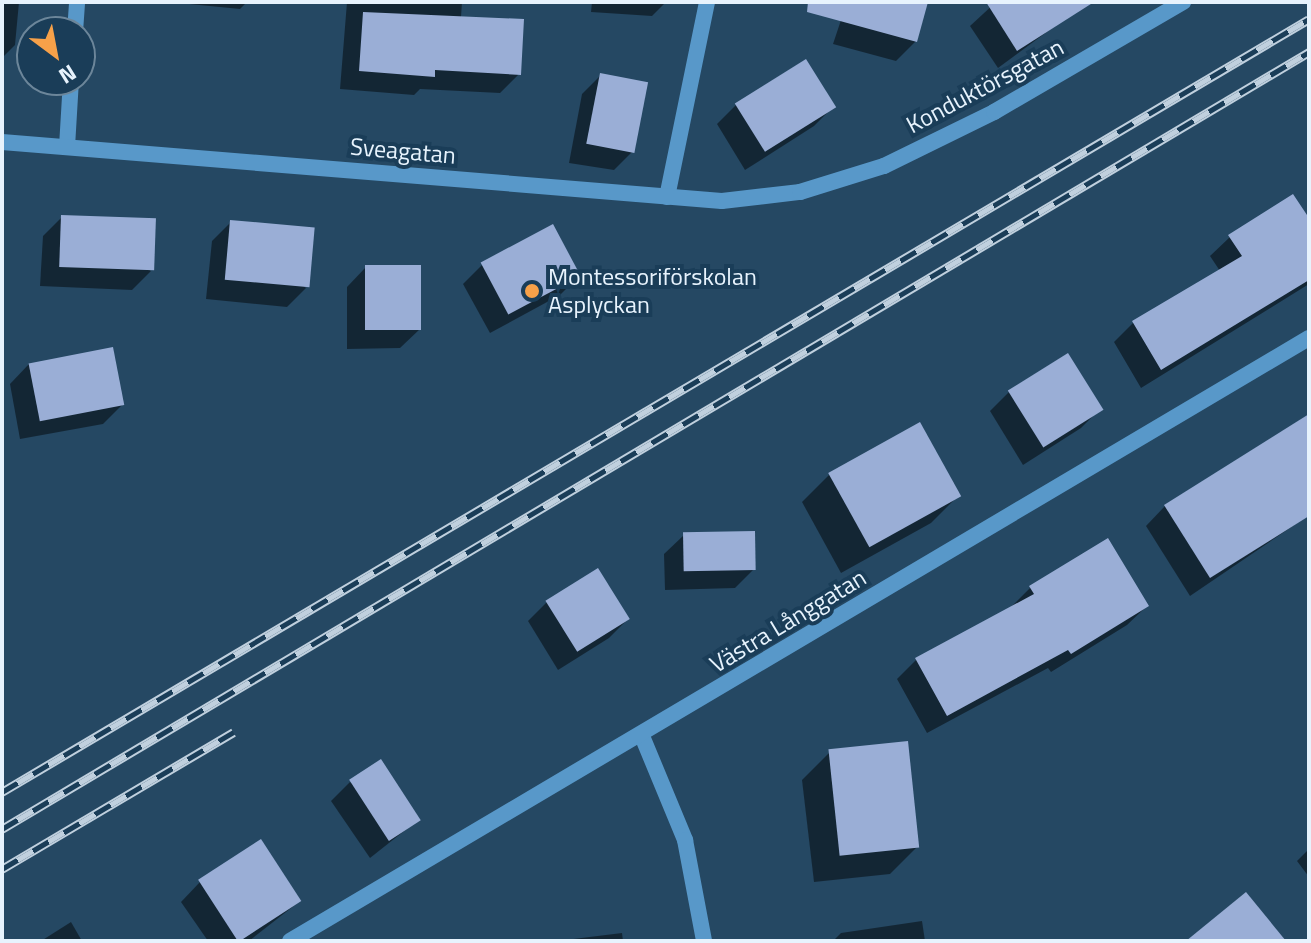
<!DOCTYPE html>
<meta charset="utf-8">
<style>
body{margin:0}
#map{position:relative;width:1311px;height:943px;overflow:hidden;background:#254863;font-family:"Titillium Web",sans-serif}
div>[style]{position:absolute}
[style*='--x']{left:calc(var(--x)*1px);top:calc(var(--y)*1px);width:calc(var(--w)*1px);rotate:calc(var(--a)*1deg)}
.shadow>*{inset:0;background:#0007}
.building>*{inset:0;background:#9aaed6;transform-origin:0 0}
.minor>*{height:16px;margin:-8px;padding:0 8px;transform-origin:8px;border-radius:8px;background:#5898c9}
.tertiary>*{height:16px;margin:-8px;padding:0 8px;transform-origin:8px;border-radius:8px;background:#5898c9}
.rail>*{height:9px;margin-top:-4.5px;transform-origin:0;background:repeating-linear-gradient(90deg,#1a3d58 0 18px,#c0d0de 0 36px);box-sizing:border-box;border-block:2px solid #c0d0de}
.dots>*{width:22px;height:22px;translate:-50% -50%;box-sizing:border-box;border:4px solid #1a3d58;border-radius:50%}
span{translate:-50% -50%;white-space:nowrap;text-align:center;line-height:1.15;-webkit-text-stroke:8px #1a3d58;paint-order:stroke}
.street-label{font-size:24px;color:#e7f3fd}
.poi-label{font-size:24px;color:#e7f3fd}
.left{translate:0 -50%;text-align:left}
.frame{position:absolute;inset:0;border:4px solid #e7f3fd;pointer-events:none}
.north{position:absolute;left:16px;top:16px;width:80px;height:80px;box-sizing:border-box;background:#1a3d58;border:2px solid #6c869a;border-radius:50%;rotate:148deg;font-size:22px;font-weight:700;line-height:32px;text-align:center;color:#e7f3fd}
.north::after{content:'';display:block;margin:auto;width:28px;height:36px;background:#f7a149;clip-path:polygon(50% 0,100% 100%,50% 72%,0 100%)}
</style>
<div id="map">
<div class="shadow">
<div style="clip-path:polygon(2px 2px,19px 2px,15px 45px,2px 58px)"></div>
<div style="clip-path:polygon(169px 2px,247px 2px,240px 9px)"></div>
<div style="clip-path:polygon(347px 2px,462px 2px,461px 17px,519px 74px,500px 93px,420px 89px,414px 95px,340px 89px)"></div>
<div style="clip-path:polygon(592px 2px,666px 2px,652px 16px,591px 12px)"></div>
<div style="clip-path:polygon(847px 2px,919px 2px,916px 41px,896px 61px,833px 44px)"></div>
<div style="clip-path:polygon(996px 2px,1056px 2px,1067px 17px,998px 68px,970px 26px)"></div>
<div style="clip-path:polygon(601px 75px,633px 151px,614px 170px,569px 163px,582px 94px)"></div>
<div style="clip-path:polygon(736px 105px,833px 107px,814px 126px,745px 170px,717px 124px)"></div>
<div style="clip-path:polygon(62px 217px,151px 271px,132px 290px,40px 286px,43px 236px)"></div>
<div style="clip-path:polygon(1309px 221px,1309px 284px,1141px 388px,1114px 342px,1133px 323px,1220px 271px,1210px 256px,1230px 237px)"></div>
<div style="clip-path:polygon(231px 222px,306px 288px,287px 307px,206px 299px,212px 241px)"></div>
<div style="clip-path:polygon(482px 265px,579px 276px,560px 295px,490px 333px,463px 284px)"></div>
<div style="clip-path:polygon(366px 267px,420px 329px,400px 348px,347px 349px,347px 287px)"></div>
<div style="clip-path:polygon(29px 364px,122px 405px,103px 424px,20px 439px,10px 384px)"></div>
<div style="clip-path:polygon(1009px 392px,1100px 409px,1081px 428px,1023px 465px,990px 411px)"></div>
<div style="clip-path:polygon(1309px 415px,1309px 515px,1190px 596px,1146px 526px,1165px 506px)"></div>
<div style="clip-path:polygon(829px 475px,959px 495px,931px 523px,841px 573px,802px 502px)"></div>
<div style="clip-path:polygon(684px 535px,754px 569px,735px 588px,665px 590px,664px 554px)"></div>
<div style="clip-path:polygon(1031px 587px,1147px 606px,1127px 625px,1051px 672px,1048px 668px,927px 733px,897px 679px,916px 660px,1011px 607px)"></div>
<div style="clip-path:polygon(547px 602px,628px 619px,609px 638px,558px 670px,528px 621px)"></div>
<div style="clip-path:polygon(830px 752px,918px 846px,890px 874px,814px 882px,802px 780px)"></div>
<div style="clip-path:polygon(350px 782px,418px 820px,370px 858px,331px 801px)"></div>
<div style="clip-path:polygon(1309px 849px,1309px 877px,1297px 861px)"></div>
<div style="clip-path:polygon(200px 882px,300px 901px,249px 941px,208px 941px,181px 902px)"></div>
<div style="clip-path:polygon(922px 921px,925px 941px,833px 941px,841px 933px)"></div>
<div style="clip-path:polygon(71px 922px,82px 941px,41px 941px)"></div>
<div style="clip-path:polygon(622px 933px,623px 941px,557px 941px)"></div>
</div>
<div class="building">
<div style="clip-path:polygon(808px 2px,928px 2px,917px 42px,807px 12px)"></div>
<div style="clip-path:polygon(986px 2px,1094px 2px,1017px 51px)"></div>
<div style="clip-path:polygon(363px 12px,524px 19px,521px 75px,435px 70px,435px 77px,359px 71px)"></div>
<div style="left:806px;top:59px;width:57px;height:84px;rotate:58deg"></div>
<div style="left:600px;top:73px;width:49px;height:72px;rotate:11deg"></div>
<div style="clip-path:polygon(1293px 194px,1309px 218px,1309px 280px,1161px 370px,1132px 321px,1242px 256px,1228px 235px)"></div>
<div style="left:61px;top:215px;width:95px;height:52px;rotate:2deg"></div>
<div style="left:230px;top:220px;width:85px;height:60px;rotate:5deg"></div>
<div style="left:553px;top:224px;width:59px;height:82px;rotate:62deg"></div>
<div style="left:365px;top:265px;width:56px;height:65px"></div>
<div style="left:113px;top:347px;width:59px;height:86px;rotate:79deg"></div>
<div style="left:1068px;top:353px;width:67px;height:71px;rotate:58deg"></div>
<div style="clip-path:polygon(1309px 414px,1309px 516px,1210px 578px,1164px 505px)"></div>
<div style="left:920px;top:422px;width:85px;height:105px;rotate:61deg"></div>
<div style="left:755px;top:531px;width:39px;height:72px;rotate:89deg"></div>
<div style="clip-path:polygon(1108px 538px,1149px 606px,1071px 654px,1068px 650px,947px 716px,915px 658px,1034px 594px,1029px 586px)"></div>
<div style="left:598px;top:568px;width:60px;height:62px;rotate:58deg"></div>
<div style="left:908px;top:741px;width:107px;height:80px;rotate:84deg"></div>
<div style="left:381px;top:759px;width:73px;height:38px;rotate:57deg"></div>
<div style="left:261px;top:839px;width:74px;height:75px;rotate:57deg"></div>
<div style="clip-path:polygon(1246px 892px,1286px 941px,1186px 941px)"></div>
</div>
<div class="minor">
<div style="--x:75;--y:32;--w:30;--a:-86"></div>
<div style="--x:67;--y:147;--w:67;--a:-86.6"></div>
<div style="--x:667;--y:197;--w:199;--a:-78.4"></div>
<div style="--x:642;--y:736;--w:113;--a:67.5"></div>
<div style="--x:685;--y:840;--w:103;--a:79.3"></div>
<div style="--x:290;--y:941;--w:1184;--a:-30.62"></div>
</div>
<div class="tertiary">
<div style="--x:2;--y:142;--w:722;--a:4.68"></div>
<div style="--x:722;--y:201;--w:79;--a:-6.6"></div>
<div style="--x:800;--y:192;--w:88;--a:-17.2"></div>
<div style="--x:884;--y:166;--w:123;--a:-26.1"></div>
<div style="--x:994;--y:112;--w:219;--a:-30.2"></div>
</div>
<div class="rail">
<div style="--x:2;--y:792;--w:1518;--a:-30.6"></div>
<div style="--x:2;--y:829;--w:1521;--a:-30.73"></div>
<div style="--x:2;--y:869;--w:269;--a:-30.6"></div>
</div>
<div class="dots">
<div style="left:532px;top:291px;background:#f7a149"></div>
</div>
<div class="street-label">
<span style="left:985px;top:86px;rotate:-28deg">Konduktörsgatan</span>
<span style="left:403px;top:151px;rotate:5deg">Sveagatan</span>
<span style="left:788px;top:621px;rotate:-31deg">Västra Långgatan</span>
</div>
<div class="poi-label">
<span class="left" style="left:548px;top:291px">Montessoriförskolan<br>Asplyckan</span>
</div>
<div class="frame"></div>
<div class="north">N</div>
</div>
